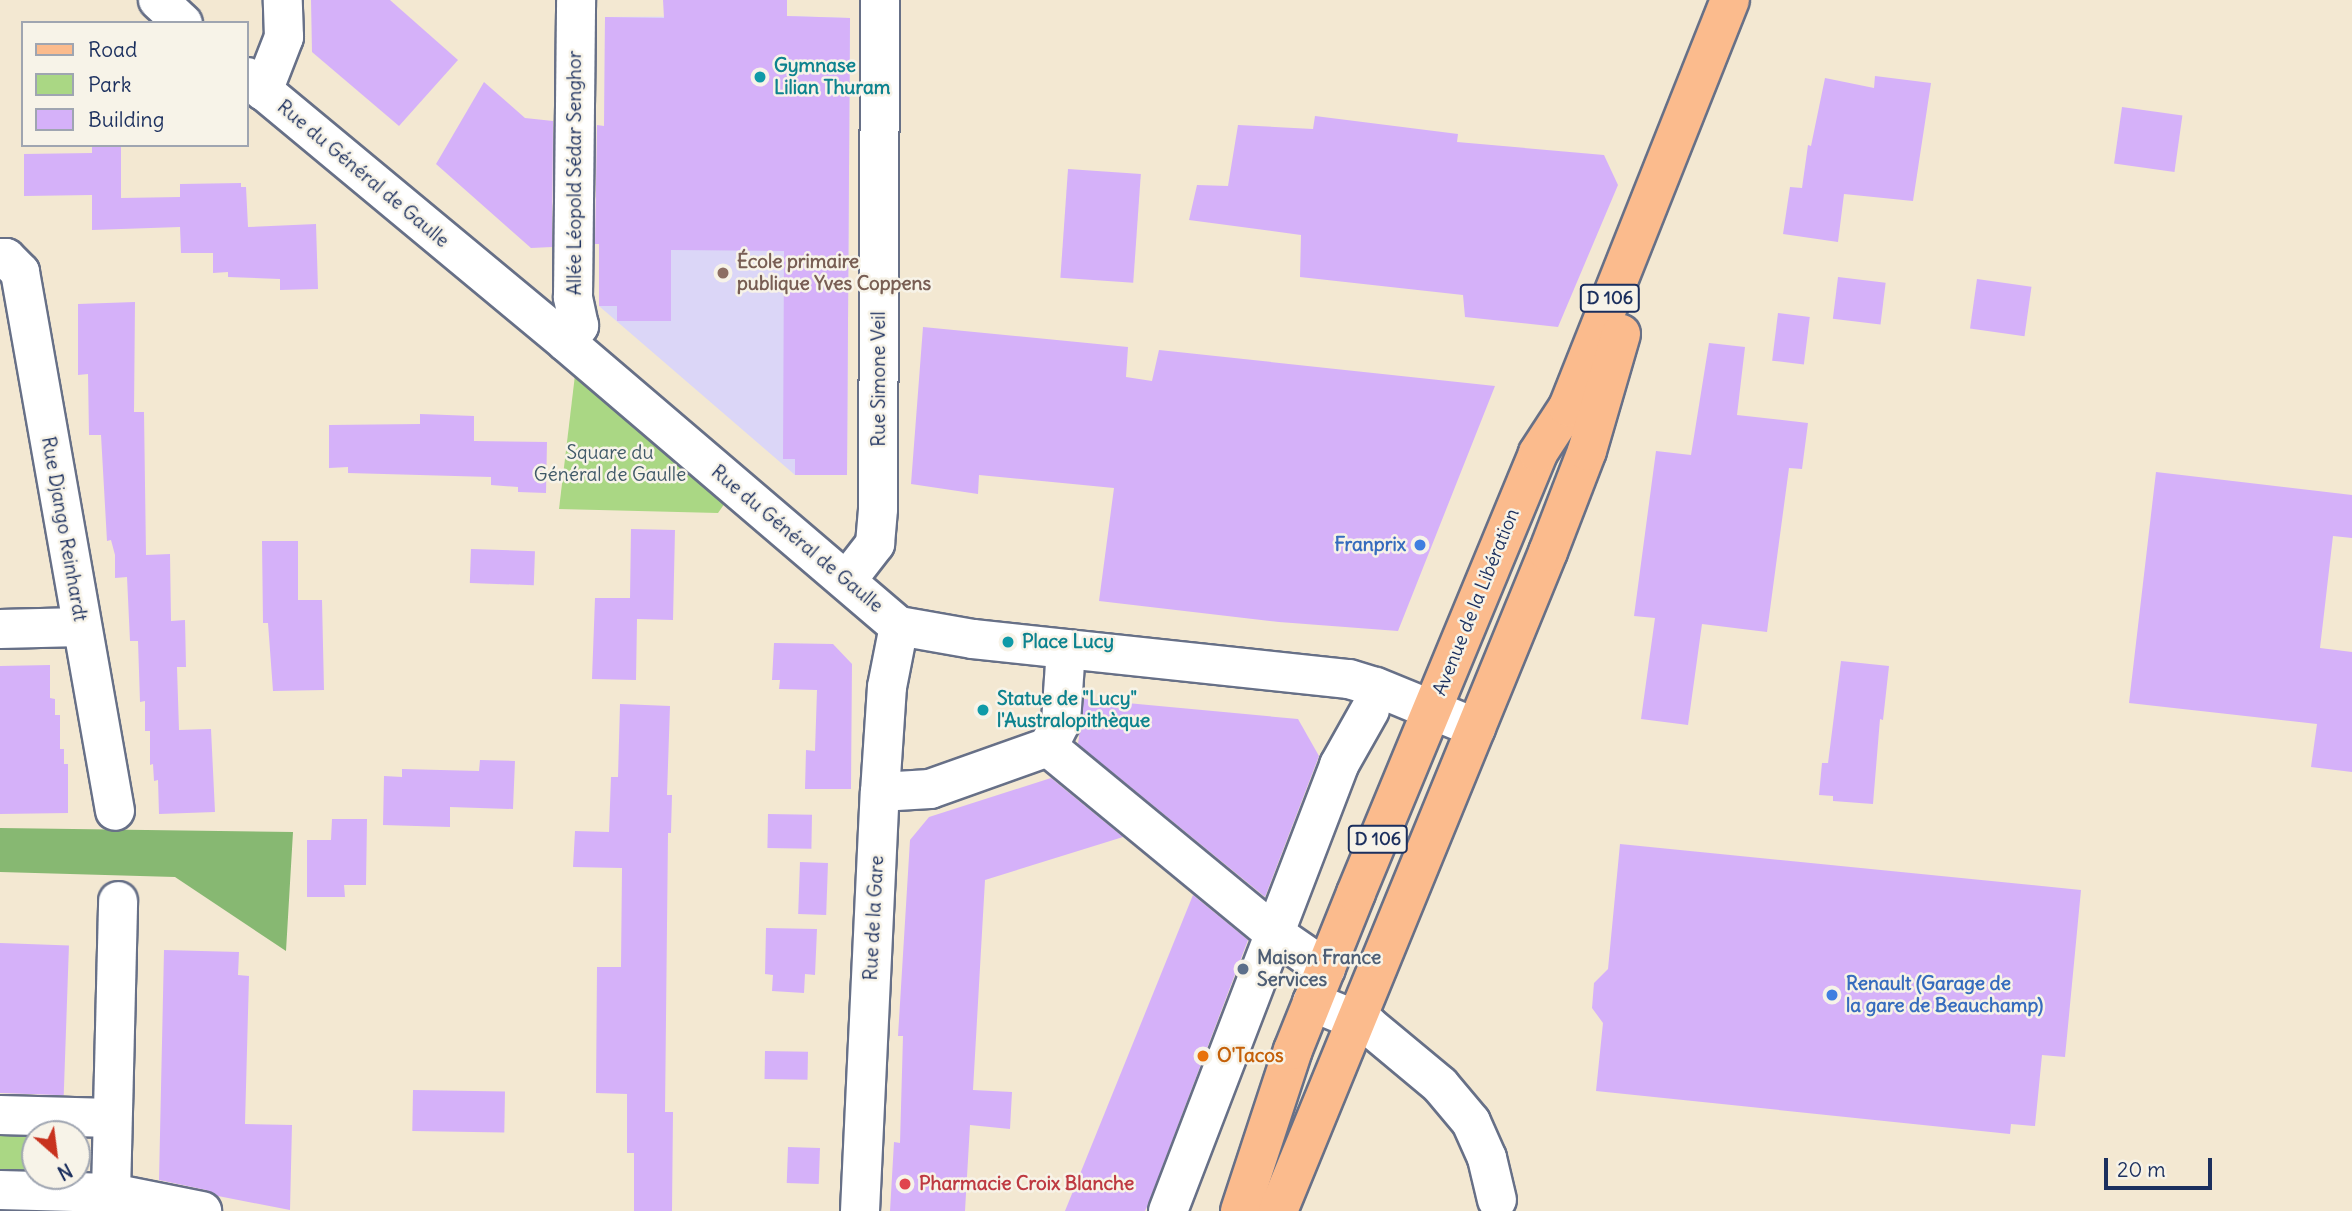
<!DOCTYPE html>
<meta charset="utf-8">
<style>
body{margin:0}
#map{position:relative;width:2352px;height:1211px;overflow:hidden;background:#f3e8d2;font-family:Delius,sans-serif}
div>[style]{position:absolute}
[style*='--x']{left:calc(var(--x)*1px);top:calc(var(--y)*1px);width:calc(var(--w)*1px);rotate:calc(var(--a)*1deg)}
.built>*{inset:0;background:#dbd6f7}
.green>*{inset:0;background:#aad784;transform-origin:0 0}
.forest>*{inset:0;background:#87b872}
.building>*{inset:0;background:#d5b1f9;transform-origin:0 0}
.roads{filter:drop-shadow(2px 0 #677087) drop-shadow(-2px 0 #677087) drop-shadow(0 2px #677087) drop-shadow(0 -2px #677087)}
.minor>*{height:38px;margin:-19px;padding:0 19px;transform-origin:19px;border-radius:19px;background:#fff}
.major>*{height:38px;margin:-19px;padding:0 19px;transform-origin:19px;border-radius:19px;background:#fbbb8d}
.dots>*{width:19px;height:19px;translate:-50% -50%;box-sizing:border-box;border:4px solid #f7f3e8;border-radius:50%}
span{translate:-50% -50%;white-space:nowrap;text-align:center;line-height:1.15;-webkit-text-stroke:5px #f7f3e8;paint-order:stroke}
.shield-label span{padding:2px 5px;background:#f7f3e8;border:2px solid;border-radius:5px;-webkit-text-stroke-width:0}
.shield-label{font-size:18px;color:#1b2f5e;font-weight:700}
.culture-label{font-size:19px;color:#0d838f;font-weight:700}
.left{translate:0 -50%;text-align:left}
.street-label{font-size:19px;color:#1b2f5e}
.education-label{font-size:19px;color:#785e54;font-weight:700}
.park-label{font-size:19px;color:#3f5968}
.shop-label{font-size:19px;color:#366cbe;font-weight:700}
.right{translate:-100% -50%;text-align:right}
.service-label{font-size:19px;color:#4e5e75;font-weight:700}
.food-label{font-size:19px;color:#c56008;font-weight:700}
.health-label{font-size:19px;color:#be3a42;font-weight:700}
.legend{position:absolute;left:21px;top:21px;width:228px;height:126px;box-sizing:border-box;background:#f7f3e8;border:2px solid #9fa5b1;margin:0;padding:9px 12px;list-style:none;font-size:21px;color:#1b2f5e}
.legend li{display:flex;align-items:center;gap:14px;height:35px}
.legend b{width:35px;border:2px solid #9fa5b1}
.north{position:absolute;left:21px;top:1120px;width:70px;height:70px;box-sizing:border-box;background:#f7f3e8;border:2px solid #9fa5b1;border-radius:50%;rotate:152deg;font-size:19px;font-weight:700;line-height:28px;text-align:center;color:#1b2f5e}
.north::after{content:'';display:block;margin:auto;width:24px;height:32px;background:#c8321e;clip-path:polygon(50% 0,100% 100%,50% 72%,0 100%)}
.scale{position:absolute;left:2104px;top:1158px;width:108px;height:32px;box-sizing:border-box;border:4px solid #1b2f5e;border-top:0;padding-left:9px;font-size:21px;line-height:24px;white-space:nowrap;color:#1b2f5e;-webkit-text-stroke:5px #f7f3e8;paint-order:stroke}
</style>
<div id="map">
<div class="built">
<div style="clip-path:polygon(787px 16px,850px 18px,847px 475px,795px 475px,599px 306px,599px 240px,604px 240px,605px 17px)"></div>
</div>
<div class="green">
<div style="clip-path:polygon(575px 375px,725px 503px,718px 513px,559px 509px)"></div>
<div style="left:0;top:1120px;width:30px;height:53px;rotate:2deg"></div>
</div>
<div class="forest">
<div style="clip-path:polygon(0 828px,293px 832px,286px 951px,175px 877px,0 872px)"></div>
</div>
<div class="building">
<div style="clip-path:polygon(311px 0,390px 0,458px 60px,399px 126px,312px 52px)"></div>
<div style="clip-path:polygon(663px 0,787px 0,787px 16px,850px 18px,847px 475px,795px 475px,795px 459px,783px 459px,784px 251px,671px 250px,671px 321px,617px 321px,617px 306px,599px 306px,599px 244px,595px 244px,597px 125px,604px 126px,605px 17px,664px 18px)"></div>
<div style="clip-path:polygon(1875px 76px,1931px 83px,1913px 201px,1844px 194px,1838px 242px,1783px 234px,1790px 187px,1802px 188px,1808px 145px,1811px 146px,1825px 78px,1874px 88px)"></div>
<div style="clip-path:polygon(484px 82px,525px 118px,553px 121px,552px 247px,531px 248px,436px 164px)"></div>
<div style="left:2122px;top:107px;width:61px;height:57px;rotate:8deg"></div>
<div style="clip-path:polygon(1315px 116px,1458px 134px,1457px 142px,1604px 155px,1618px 185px,1558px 327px,1465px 317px,1463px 295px,1300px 277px,1301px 235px,1189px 220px,1197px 185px,1228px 186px,1238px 125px,1313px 129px)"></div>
<div style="clip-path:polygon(92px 145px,121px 145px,121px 198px,180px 197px,180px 184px,241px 183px,241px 187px,246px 187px,248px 227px,316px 224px,318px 289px,280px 290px,280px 279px,228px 277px,228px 272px,213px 273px,213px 253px,181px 253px,180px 227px,92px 230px,92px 195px,24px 196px,24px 154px,92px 153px)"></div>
<div style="left:1068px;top:169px;width:73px;height:109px;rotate:4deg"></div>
<div style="left:1838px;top:277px;width:48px;height:42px;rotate:7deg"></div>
<div style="left:1977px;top:279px;width:55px;height:50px;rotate:8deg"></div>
<div style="clip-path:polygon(135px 302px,134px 412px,144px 412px,146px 555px,170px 554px,171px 621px,185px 620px,186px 667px,177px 667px,179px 730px,211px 729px,215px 812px,159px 814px,158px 780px,154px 781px,153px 764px,150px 765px,150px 731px,145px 731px,145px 701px,140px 702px,138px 641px,130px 641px,127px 577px,115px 578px,115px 555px,111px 540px,107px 541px,101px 435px,89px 435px,88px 374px,78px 375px,78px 304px)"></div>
<div style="left:1778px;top:313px;width:32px;height:48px;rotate:7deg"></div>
<div style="clip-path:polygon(923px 327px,1128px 347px,1126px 377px,1152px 381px,1159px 350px,1495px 386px,1398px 631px,1279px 622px,1099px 601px,1114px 488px,979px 475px,978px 494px,911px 484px)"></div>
<div style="clip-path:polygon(1709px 343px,1745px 347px,1737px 415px,1808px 423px,1802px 469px,1789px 468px,1767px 632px,1702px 624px,1688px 725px,1641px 719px,1655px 618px,1634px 616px,1656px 451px,1691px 455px)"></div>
<div style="clip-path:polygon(420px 414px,474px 416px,474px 441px,547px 442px,546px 493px,518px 492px,518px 487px,491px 485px,491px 477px,348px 473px,348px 467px,329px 468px,329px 425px,420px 424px)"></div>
<div style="clip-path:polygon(2156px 472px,2352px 495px,2352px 538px,2333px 536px,2320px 648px,2352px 652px,2352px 772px,2311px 767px,2317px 724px,2129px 703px)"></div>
<div style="clip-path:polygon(631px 529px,675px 530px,673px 620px,637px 619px,636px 680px,592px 679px,595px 598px,630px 598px)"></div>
<div style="clip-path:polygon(262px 541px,298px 541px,298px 600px,322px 600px,324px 690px,273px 691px,268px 623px,263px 623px)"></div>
<div style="left:471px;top:549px;width:64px;height:34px;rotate:2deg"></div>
<div style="clip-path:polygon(774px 643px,833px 644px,852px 664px,851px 789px,805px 789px,806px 750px,815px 751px,817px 690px,779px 689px,780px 680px,772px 680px)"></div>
<div style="clip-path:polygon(1841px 661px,1889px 666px,1883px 720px,1880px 719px,1873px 804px,1833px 801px,1833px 796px,1819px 795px,1822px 763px,1828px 763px)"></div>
<div style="clip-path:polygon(50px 665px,50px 698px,55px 699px,55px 715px,60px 715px,60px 749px,64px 749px,64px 764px,68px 764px,68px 813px,0 814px,0 666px)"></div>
<div style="clip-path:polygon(1084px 699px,1298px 719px,1319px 756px,1265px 897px,1078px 744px)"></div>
<div style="clip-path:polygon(620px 704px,670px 706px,667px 795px,672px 795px,671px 833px,668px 833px,665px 1112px,673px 1112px,672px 1211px,634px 1211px,634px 1153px,627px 1153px,627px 1094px,596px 1093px,597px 967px,621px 967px,622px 868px,573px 867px,575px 831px,609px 832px,611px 777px,618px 777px)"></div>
<div style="clip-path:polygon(480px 760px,515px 761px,513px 809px,450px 807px,450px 827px,383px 825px,384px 776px,402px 777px,402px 769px,479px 771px)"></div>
<div style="clip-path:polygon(1051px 778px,1123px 837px,985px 880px,973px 1090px,1012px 1092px,1010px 1129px,970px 1125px,965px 1211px,890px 1211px,894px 1142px,900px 1143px,903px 1036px,898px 1036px,910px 840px,929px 817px)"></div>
<div style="left:768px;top:814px;width:44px;height:34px;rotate:1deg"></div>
<div style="clip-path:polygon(332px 819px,367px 819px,366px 885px,344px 885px,345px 897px,307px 897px,307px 840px,331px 840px)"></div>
<div style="clip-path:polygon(1620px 844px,2081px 890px,2065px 1057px,2042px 1055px,2035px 1126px,2011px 1124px,2010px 1134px,1596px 1091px,1603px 1023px,1592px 1008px,1594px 983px,1608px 969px)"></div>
<div style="left:800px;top:862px;width:28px;height:52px;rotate:2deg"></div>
<div style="clip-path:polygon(1193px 895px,1248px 940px,1147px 1207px,1145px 1211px,1065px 1211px)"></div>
<div style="clip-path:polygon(766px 928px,817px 929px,815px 975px,805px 974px,804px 993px,772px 991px,773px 975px,765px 974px)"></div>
<div style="left:0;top:943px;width:69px;height:150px;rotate:2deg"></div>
<div style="clip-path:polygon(164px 950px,239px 952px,238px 975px,249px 976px,245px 1124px,292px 1125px,290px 1210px,218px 1196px,206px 1190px,159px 1180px)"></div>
<div style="left:765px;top:1051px;width:43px;height:28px;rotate:1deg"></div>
<div style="left:413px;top:1090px;width:92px;height:41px;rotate:1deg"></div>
<div style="left:788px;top:1147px;width:32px;height:36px;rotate:2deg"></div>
</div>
<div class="roads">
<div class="minor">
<div style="--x:158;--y:0;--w:34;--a:43"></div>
<div style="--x:247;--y:77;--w:415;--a:39.7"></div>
<div style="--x:566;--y:342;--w:438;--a:40.5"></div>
<div style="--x:899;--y:626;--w:75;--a:10"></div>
<div style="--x:973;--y:639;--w:378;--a:6.1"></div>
<div style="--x:1349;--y:679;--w:28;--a:17"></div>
<div style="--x:1376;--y:687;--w:108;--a:22.3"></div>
<div style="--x:263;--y:91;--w:58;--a:-68.7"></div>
<div style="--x:284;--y:37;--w:37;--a:-92"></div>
<div style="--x:0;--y:258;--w:6;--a:0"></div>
<div style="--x:6;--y:258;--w:20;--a:45"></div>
<div style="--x:20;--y:272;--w:547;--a:80"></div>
<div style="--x:566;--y:342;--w:21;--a:-51"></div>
<div style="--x:579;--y:326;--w:30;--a:-102"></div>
<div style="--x:573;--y:297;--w:297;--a:-89.4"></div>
<div style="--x:847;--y:580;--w:46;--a:-52.1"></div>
<div style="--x:875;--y:544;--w:35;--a:-85"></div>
<div style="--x:878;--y:509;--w:509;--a:-89.77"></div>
<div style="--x:0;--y:629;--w:81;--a:-1.4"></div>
<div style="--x:1048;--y:747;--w:293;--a:39.5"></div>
<div style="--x:1274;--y:933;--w:63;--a:34.7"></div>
<div style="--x:880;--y:792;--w:50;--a:-3.4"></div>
<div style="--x:930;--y:789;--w:125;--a:-19.6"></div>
<div style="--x:1048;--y:747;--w:28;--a:-63"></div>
<div style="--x:1061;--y:722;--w:73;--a:-86.1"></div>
<div style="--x:1312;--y:1002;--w:61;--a:22.3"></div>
<div style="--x:1368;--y:1025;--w:94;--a:39.8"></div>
<div style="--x:1440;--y:1085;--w:48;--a:50"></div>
<div style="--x:1471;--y:1122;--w:39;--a:66"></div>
<div style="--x:1487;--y:1158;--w:43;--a:76.6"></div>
<div style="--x:0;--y:1115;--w:112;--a:1.5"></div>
<div style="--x:0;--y:1190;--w:111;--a:1.5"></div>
<div style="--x:111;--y:1193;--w:93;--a:11.2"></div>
<div style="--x:111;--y:1193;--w:292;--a:-88.6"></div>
<div style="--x:860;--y:1211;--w:419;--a:-87.3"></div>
<div style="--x:880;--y:792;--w:105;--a:-86.2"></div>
<div style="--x:887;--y:687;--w:62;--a:-78.9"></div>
<div style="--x:1168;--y:1211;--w:478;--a:-69"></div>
<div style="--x:1339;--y:765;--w:63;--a:-60.6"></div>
</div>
<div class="major">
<div style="--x:1240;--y:1211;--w:169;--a:-71.8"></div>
<div style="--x:1293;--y:1050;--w:169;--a:-68.1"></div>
<div style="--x:1356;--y:893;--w:476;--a:-67.5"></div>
<div style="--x:1538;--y:453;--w:55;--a:-56.9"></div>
<div style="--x:1568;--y:407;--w:438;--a:-68.3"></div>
<div style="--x:1278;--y:1211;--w:712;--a:-67.72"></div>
<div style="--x:1548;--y:552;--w:108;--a:-68.9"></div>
<div style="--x:1587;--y:451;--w:122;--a:-73.8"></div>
</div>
</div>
<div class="dots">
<div style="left:760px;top:77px;background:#0f9aa8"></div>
<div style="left:723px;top:273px;background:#8d6e63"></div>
<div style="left:1420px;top:545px;background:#3f7fe0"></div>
<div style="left:1008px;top:642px;background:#0f9aa8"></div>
<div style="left:983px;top:710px;background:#0f9aa8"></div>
<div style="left:1243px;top:969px;background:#5c6f8a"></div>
<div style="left:1832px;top:995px;background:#3f7fe0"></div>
<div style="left:1203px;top:1056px;background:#e8710a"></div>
<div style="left:905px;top:1184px;background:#e0444e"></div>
</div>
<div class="shield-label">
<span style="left:1610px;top:298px">D 106</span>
<span style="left:1378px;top:839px">D 106</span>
</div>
<div class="culture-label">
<span class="left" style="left:774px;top:77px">Gymnase<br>Lilian Thuram</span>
<span class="left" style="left:1022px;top:642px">Place Lucy</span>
<span class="left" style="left:997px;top:710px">Statue de "Lucy"<br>l'Australopithèque</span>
</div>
<div class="street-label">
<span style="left:575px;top:173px;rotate:-90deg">Allée Léopold Sédar Senghor</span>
<span style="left:363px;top:174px;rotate:40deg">Rue du Général de Gaulle</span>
<span style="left:879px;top:379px;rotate:-90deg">Rue Simone Veil</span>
<span style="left:64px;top:529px;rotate:80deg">Rue Django Reinhardt</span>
<span style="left:797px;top:539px;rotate:40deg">Rue du Général de Gaulle</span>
<span style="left:1476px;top:602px;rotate:-68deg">Avenue de la Libération</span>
<span style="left:874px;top:918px;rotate:-87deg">Rue de la Gare</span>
</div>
<div class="education-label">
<span class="left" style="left:737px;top:273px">École primaire<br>publique Yves Coppens</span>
</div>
<div class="park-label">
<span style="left:610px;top:464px">Square du<br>Général de Gaulle</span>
</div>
<div class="shop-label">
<span class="right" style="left:1406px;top:545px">Franprix</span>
<span class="left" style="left:1846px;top:995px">Renault (Garage de<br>la gare de Beauchamp)</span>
</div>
<div class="service-label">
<span class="left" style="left:1257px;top:969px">Maison France<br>Services</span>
</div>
<div class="food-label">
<span class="left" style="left:1217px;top:1056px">O'Tacos</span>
</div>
<div class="health-label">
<span class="left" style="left:919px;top:1184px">Pharmacie Croix Blanche</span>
</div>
<ul class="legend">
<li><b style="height:9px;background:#fbbb8d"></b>Road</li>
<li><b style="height:19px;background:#aad784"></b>Park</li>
<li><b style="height:19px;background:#d5b1f9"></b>Building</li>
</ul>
<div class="north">N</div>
<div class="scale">20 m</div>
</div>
